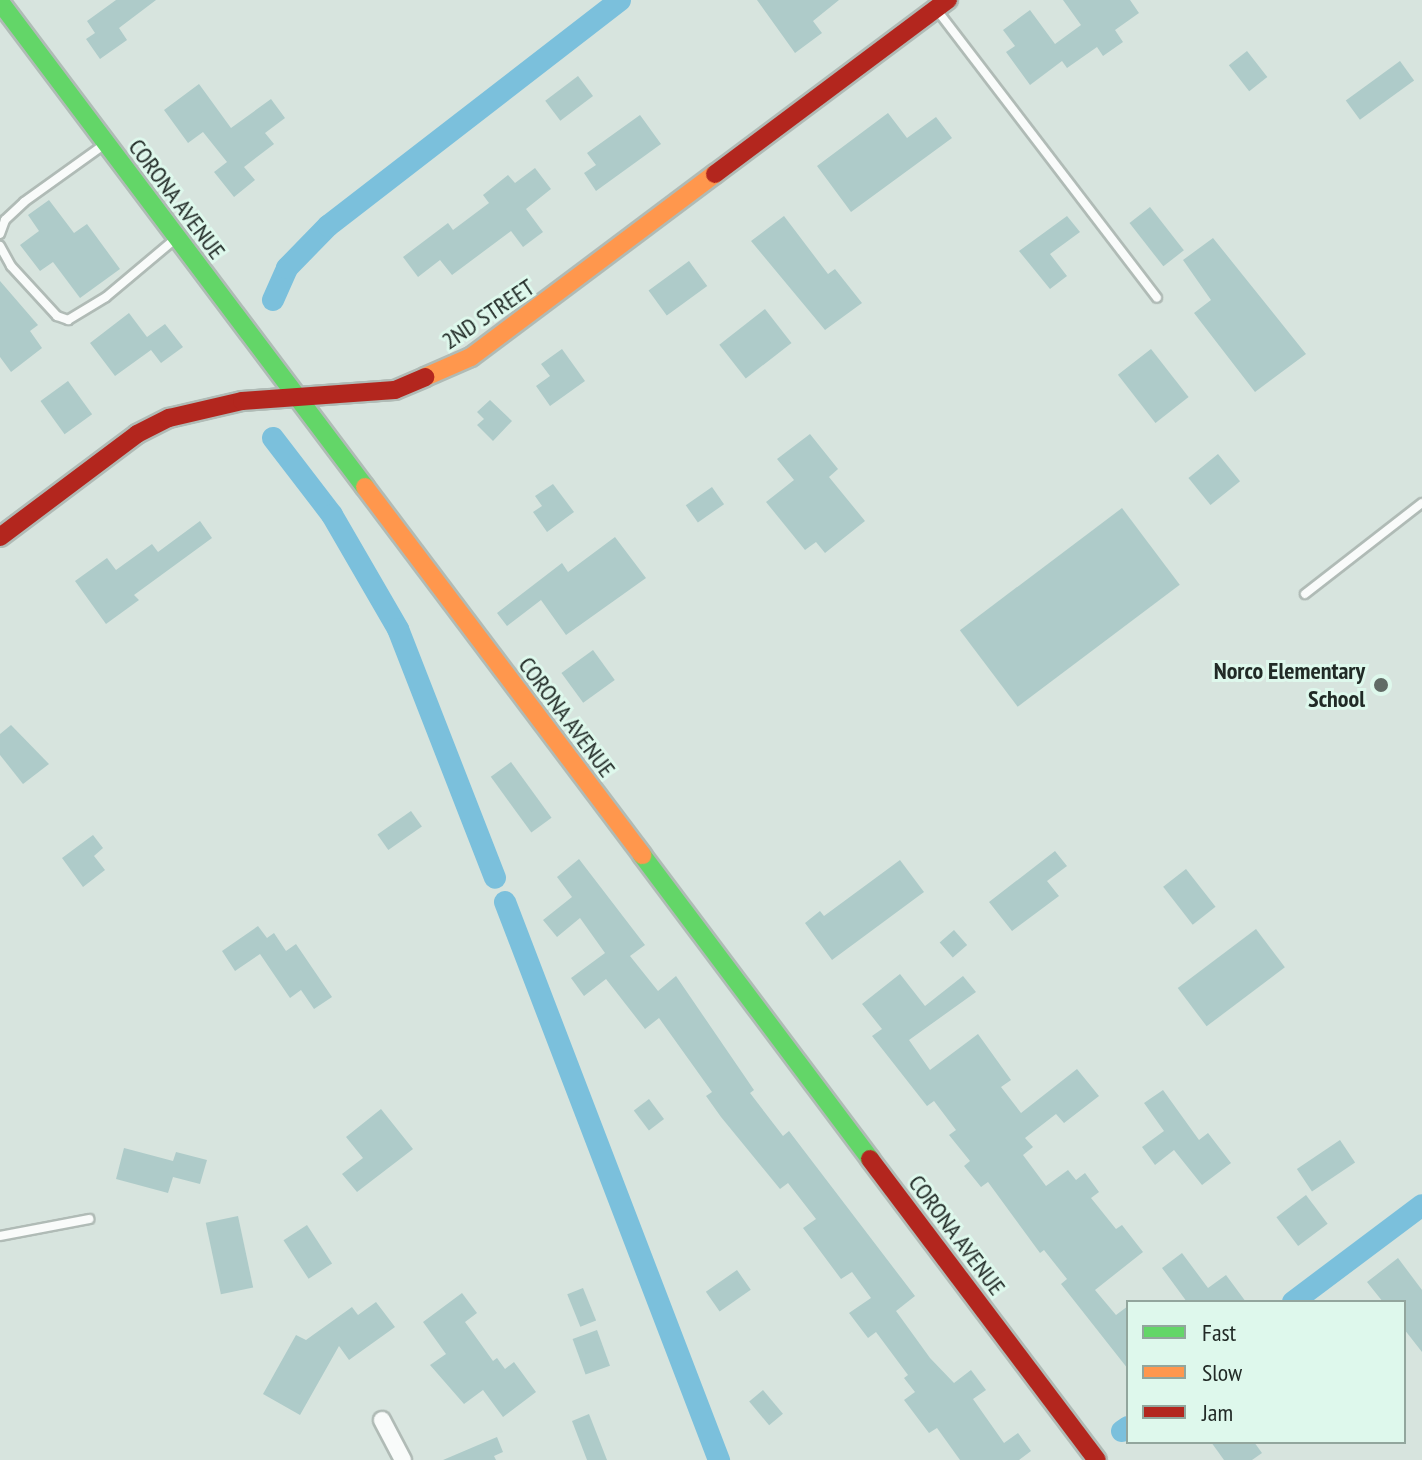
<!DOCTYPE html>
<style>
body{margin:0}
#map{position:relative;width:1422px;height:1460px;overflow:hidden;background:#d7e4de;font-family:"PT Sans Narrow",sans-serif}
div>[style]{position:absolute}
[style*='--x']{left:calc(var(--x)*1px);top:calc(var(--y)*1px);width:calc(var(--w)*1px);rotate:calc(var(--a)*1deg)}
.canal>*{height:22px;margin:-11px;padding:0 11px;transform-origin:11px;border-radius:11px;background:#7bc0dc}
.building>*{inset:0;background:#aecbc9;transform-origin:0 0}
.roads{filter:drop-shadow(2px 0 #b0bbb6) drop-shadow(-2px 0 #b0bbb6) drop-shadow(0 2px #b0bbb6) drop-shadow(0 -2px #b0bbb6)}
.lane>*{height:8px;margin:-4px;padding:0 4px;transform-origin:4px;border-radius:4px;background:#f9fbfa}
.street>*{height:16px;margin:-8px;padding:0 8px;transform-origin:8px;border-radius:8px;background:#f9fbfa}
.fast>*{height:18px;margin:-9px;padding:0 9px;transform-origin:9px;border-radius:9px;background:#63d668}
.slow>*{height:18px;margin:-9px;padding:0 9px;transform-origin:9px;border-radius:9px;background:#ff974d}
.jam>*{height:18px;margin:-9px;padding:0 9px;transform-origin:9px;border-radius:9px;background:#b3261e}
.dots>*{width:22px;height:22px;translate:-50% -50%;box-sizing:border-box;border:4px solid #def8ec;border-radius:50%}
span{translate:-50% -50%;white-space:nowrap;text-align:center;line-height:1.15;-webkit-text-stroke:6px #def8ec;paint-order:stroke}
.street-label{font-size:24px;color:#212a26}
.poi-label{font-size:24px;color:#212a26;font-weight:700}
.right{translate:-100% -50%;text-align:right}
.legend{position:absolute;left:1126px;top:1300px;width:280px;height:144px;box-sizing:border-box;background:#def8ec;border:2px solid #92a69d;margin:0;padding:10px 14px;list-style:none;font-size:24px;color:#212a26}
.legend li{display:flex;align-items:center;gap:16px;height:40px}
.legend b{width:40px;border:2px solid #92a69d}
</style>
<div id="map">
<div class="canal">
<div style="--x:273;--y:300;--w:35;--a:-66"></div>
<div style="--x:287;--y:268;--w:59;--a:-45.7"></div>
<div style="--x:328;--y:226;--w:369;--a:-37.7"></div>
<div style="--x:273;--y:438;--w:97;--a:52.5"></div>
<div style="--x:332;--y:515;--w:132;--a:59.9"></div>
<div style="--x:398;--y:629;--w:267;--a:68.7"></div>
<div style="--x:505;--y:902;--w:598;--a:69.02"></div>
<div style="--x:1293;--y:1302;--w:161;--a:-36.9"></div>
<div style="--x:1122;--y:1431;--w:7;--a:-34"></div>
</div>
<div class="building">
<div style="clip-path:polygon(116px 0,156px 0,119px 28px,127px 40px,100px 59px,86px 39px,95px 33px,87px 21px)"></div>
<div style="clip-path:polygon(757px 0,839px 0,813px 21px,822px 33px,795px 53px)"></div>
<div style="clip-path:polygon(1063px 0,1130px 0,1139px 13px,1115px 30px,1123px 42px,1103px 56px,1097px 47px,1067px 68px,1062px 61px,1030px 85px,1006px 52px,1015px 46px,1003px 30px,1030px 10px,1055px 44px,1081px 25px)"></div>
<div style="left:1247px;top:51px;width:33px;height:23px;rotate:52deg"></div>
<div style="left:1400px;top:61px;width:24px;height:67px;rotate:54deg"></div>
<div style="left:578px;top:76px;width:25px;height:41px;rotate:53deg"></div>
<div style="clip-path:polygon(199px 84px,231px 128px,271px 99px,285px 118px,265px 133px,274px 144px,244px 167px,255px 180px,234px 197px,214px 172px,227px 162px,203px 132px,188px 143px,164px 110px)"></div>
<div style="clip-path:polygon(888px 113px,907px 138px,936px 117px,952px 138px,851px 212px,817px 166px)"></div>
<div style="clip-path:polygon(640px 115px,661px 144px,596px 191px,584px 173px,596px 165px,587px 153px)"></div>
<div style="clip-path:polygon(535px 168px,551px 189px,526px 209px,543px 232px,523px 247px,511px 231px,452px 275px,440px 260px,418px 277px,403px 257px,448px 223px,453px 230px,489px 203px,483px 195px,508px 175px,515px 183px)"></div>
<div style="clip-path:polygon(49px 200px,74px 233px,87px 224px,120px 269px,80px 298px,53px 262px,40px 271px,20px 245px,39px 231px,28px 215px)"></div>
<div style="left:1150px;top:207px;width:55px;height:26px;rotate:52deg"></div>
<div style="clip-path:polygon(784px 216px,828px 274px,835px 269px,862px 303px,825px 330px,751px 241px)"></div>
<div style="clip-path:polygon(1067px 216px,1080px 232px,1050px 254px,1067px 276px,1050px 289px,1019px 251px)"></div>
<div style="clip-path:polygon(1213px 238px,1306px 354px,1255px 392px,1194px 313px,1211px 300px,1183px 260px)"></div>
<div style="left:689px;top:261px;width:31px;height:50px;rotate:54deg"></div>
<div style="clip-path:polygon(0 281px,38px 325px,30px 331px,42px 348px,11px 372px,0 357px)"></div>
<div style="left:765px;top:309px;width:43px;height:58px;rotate:52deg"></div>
<div style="clip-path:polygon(129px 313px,147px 337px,165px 324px,183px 347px,161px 363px,151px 350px,115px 376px,90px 343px)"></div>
<div style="clip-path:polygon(562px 349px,585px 381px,550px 406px,536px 386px,550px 376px,541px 364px)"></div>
<div style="left:1151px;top:349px;width:61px;height:42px;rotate:52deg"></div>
<div style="left:68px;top:381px;width:41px;height:34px;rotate:54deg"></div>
<div style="clip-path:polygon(490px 400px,512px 421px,493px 441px,477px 425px,484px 419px,477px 412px)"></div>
<div style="clip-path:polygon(810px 434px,838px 469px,829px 477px,865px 521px,825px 553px,816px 542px,805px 550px,766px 502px,794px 480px,777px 459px)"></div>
<div style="left:1218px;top:454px;width:35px;height:38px;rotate:51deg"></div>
<div style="clip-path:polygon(553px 484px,574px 512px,547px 532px,533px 512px,542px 506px,535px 496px)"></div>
<div style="left:712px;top:487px;width:21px;height:32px;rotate:55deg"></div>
<div style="left:1122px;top:508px;width:96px;height:203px;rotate:53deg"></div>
<div style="clip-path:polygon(200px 521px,212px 538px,134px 595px,139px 600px,106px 624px,75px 581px,107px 558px,116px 570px,152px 544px,158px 552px)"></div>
<div style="clip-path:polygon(615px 537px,646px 578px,566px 635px,541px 600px,507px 626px,497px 613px,562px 563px,568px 572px)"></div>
<div style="left:593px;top:650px;width:37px;height:39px;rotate:54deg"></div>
<div style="clip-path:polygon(11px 725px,49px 764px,23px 784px,0 755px,0 734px)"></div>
<div style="left:511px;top:762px;width:69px;height:25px;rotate:54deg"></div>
<div style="left:411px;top:811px;width:19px;height:41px;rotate:55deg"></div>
<div style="clip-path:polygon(93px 835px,103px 848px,94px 856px,105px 870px,83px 887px,62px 858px)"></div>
<div style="clip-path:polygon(1055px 851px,1067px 866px,1047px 881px,1059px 896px,1012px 931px,989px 902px)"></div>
<div style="clip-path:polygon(579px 859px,645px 945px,630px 956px,658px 991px,676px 976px,754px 1090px,750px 1093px,783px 1136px,789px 1131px,915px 1296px,896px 1311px,930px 1358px,954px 1383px,971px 1370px,986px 1390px,973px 1399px,1004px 1443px,1018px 1433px,1031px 1451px,1019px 1460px,960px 1460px,937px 1428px,929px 1433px,904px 1400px,915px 1392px,904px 1378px,908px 1375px,876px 1332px,868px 1338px,849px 1313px,871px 1298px,852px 1272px,841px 1279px,803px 1228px,816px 1219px,788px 1183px,780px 1189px,721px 1117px,706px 1096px,712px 1092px,659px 1018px,645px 1029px,606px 979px,584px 996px,571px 978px,605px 953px,580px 918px,557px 937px,543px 920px,572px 897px,557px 877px)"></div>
<div style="clip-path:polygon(900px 860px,924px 892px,832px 960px,805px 923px,820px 911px,824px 916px)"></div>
<div style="left:1186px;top:869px;width:48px;height:29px;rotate:52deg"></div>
<div style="clip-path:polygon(258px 926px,267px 938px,274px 933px,286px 951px,296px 944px,332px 997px,314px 1009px,301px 990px,290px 998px,260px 954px,235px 971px,222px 951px)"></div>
<div style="left:1256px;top:929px;width:48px;height:98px;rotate:53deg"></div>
<div style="left:954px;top:930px;width:20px;height:19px;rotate:49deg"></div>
<div style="clip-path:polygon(900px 974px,925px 1006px,963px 976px,976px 992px,909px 1040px,930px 1070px,978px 1034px,1011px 1080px,1001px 1087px,1021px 1113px,1077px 1069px,1099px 1096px,1064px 1123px,1056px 1114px,1025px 1138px,1033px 1147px,1023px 1155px,1046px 1186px,1068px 1170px,1076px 1180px,1085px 1173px,1099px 1192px,1091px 1198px,1116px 1229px,1122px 1225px,1143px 1252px,1095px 1290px,1116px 1315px,1128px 1306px,1128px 1369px,1061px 1284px,1067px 1279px,1044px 1250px,1040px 1253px,988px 1182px,981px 1187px,964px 1166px,970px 1161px,949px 1135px,956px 1130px,934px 1101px,927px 1106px,872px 1036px,882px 1029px,862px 1004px)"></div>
<div style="clip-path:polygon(1163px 1090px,1199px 1140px,1208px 1133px,1231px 1163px,1202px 1185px,1174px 1150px,1155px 1165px,1142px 1147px,1164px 1131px,1144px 1103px)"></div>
<div style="left:649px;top:1099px;width:25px;height:19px;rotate:53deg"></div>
<div style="clip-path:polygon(381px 1109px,413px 1149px,357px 1192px,342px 1174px,363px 1158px,346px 1137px)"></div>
<div style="left:1340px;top:1140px;width:27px;height:52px;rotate:56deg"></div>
<div style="clip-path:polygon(124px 1148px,173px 1161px,176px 1152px,207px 1160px,200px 1184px,173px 1177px,168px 1193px,116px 1179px)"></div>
<div style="left:1306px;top:1195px;width:36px;height:37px;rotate:53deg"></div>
<div style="left:238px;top:1216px;width:73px;height:33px;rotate:78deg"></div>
<div style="left:307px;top:1225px;width:46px;height:28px;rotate:57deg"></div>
<div style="clip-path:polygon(1182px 1253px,1208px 1288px,1226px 1275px,1246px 1302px,1187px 1302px,1162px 1268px)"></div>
<div style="clip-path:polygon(1398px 1258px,1422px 1290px,1422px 1352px,1404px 1329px,1404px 1302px,1383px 1302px,1367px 1282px)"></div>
<div style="left:737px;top:1270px;width:24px;height:38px;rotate:55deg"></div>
<div style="left:583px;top:1288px;width:35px;height:17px;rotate:68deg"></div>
<div style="clip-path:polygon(462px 1293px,477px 1313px,465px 1322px,493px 1361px,497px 1358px,505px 1369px,514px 1362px,536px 1392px,503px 1417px,483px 1390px,464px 1404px,430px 1365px,446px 1354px,423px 1322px)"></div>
<div style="clip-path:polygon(376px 1302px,395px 1327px,349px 1360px,339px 1346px,300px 1415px,263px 1394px,296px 1335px,306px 1340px,352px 1307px,358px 1315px)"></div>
<div style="left:597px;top:1330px;width:38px;height:26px;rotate:70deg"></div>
<div style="left:763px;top:1390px;width:31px;height:18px;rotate:50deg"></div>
<div style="clip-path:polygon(589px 1414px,607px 1460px,587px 1460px,572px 1421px)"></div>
<div style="clip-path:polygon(497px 1437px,503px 1452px,494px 1456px,496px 1460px,443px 1460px)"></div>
<div style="clip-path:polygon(1211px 1442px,1254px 1442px,1262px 1453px,1252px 1460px,1224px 1460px)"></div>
</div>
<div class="roads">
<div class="lane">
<div style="--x:937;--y:10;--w:362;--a:52.6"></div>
<div style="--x:0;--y:234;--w:15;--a:-70"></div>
<div style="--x:5;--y:220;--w:26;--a:-43"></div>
<div style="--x:24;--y:202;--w:100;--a:-35.6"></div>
<div style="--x:0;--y:246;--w:23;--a:61"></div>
<div style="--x:11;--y:266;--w:68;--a:47.4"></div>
<div style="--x:57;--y:316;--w:12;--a:20"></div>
<div style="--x:68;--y:320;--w:44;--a:-31.2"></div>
<div style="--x:106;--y:297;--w:89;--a:-40"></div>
<div style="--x:1305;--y:594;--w:148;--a:-37.9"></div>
<div style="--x:0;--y:1236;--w:91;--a:-10.8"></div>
</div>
<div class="street">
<div style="--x:382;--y:1420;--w:45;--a:62.3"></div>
</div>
<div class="fast">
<div style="--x:0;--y:2;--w:607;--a:53.04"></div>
<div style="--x:642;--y:855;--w:380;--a:53.1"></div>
</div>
<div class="slow">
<div style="--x:425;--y:377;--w:50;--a:-23.5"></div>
<div style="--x:471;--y:357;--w:305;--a:-36.9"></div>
<div style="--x:365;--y:487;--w:461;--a:53"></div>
</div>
<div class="jam">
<div style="--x:715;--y:174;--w:291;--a:-36.8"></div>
<div style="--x:0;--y:537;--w:171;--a:-36.9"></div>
<div style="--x:137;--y:434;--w:36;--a:-27"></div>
<div style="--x:169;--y:418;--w:75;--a:-13.1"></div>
<div style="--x:242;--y:401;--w:153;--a:-4.1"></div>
<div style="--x:395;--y:390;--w:33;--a:-23"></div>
<div style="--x:870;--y:1159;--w:377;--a:53"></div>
</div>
</div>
<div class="dots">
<div style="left:1381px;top:685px;background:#616b66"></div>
</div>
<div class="street-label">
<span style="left:177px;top:199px;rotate:53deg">CORONA AVENUE</span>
<span style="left:488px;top:314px;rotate:-34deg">2ND STREET</span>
<span style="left:567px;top:717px;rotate:53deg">CORONA AVENUE</span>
<span style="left:957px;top:1235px;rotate:53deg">CORONA AVENUE</span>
</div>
<div class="poi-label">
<span class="right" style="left:1365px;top:685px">Norco Elementary<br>School</span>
</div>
<ul class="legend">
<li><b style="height:10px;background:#63d668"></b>Fast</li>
<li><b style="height:10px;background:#ff974d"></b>Slow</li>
<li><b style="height:10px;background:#b3261e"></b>Jam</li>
</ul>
</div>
